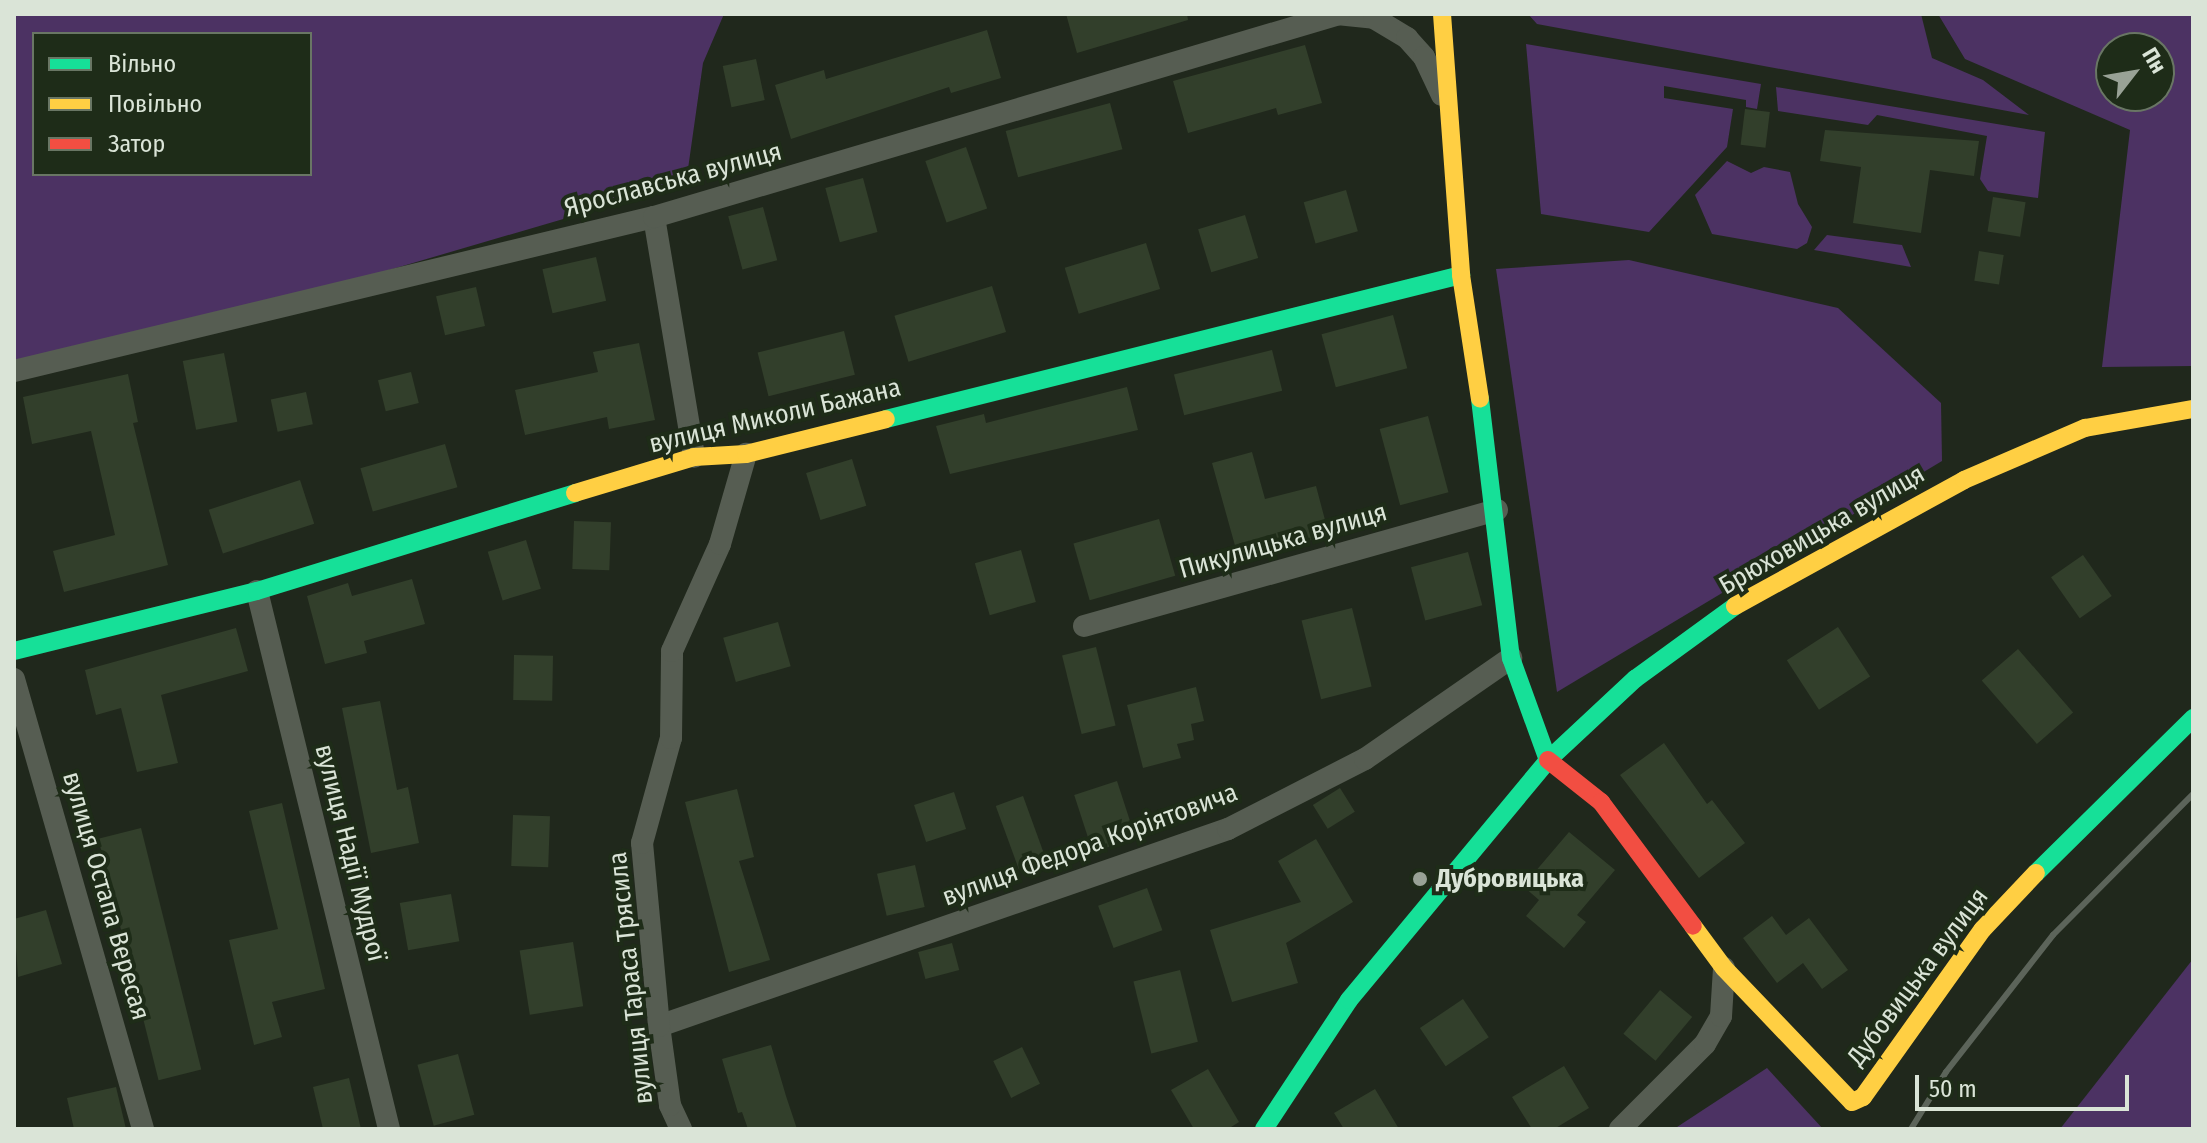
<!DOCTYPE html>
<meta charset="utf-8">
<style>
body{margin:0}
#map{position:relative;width:2207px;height:1143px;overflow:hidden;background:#20281c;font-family:"Fira Sans Condensed",sans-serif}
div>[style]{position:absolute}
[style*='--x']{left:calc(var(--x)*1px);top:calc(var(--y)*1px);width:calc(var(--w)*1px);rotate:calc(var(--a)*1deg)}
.green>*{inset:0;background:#4c3263}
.building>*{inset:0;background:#323f2b;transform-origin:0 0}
.street>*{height:22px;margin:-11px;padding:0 11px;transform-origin:11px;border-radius:11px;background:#565d52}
.fast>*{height:18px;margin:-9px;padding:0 9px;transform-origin:9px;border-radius:9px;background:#16e098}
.slow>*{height:18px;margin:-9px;padding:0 9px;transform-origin:9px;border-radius:9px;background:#ffcf43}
.jam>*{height:18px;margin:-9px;padding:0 9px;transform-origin:9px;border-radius:9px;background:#f24e42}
.rail>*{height:6px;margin:-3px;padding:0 3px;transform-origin:3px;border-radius:3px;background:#5c645a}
.dots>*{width:22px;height:22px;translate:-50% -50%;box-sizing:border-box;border:4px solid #1e2c18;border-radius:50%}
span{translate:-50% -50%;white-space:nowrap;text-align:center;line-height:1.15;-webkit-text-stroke:8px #1e2c18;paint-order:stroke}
.street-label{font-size:26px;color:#dae4d7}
.poi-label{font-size:26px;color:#dae4d7;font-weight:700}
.left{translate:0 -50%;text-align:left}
.frame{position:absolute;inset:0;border:16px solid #dae4d7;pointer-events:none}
.legend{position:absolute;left:32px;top:32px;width:280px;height:144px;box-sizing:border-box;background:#1e2c18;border:2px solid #697664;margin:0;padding:10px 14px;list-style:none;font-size:24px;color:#dae4d7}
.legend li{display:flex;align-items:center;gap:16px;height:40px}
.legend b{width:40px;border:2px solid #697664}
.north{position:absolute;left:2095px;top:32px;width:80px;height:80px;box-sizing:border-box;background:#1e2c18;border:2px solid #697664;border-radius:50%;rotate:59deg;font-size:22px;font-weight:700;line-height:32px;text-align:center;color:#dae4d7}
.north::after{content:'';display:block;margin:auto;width:28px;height:36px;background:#99a296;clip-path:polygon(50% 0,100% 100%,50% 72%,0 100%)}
.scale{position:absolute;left:1915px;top:1075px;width:214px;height:36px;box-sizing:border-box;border:4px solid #dae4d7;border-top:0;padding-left:10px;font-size:24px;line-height:28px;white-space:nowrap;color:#dae4d7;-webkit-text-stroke:6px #1e2c18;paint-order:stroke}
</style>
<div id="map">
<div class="green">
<div style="clip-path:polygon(evenodd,14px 14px,724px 14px,703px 63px,686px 183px,331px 287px,14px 364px,14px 14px,34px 34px,310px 34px,310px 174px,34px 174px,34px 34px)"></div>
<div style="clip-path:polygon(1528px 14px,1921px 14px,1932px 58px,1983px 80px,2029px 115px,1537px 24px)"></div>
<div style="clip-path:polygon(evenodd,1938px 14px,2193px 14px,2193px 366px,2102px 367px,2130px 130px,1965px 59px,1938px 14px,2111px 48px,2159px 48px,2159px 96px,2111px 96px,2111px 48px)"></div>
<div style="clip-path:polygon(1526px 44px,1761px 84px,1757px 109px,1746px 107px,1746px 100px,1664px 86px,1664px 98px,1733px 109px,1727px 147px,1649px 232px,1541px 214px)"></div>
<div style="clip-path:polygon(1776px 87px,2045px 132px,2038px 198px,1988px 191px,1980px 179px,1987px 136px,1877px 115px,1868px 125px,1778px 111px)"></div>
<div style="clip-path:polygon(1727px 161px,1751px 173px,1764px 167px,1790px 172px,1798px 204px,1812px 227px,1807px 243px,1797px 249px,1712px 234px,1695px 195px)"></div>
<div style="clip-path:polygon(1827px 235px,1902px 245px,1911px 267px,1814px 250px)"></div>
<div style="clip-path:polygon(1629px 260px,1838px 308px,1941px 403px,1942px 461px,1557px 692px,1496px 269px)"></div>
<div style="clip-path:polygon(2193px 959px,2193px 1129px,2060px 1129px)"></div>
<div style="clip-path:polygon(1767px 1068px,1823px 1129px,1674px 1129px)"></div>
</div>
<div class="building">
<div style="clip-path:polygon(1066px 14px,1187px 14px,1188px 20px,1077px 53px)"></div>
<div style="clip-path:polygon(987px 30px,1001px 78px,951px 93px,949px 87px,791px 139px,775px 85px,824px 70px,826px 79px)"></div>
<div style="clip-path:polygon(1305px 45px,1322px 103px,1278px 115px,1276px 108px,1188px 133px,1173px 81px)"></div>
<div style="left:756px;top:59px;width:42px;height:34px;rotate:78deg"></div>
<div style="left:1110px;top:103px;width:48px;height:108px;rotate:75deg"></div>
<div style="left:1745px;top:109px;width:25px;height:36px;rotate:7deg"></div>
<div style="clip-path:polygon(1825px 130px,1979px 141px,1974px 176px,1930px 170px,1921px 233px,1853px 223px,1861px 167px,1820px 161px)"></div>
<div style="left:966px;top:147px;width:65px;height:43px;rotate:71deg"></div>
<div style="left:863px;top:178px;width:56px;height:39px;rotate:75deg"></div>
<div style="left:1346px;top:190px;width:43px;height:44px;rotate:74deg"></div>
<div style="left:1993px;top:197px;width:33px;height:35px;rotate:9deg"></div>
<div style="left:763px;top:207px;width:55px;height:36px;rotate:75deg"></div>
<div style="left:1245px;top:215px;width:45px;height:49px;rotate:73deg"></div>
<div style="left:1146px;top:243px;width:48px;height:85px;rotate:73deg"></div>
<div style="left:1979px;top:251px;width:25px;height:30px;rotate:9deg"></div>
<div style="left:596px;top:257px;width:45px;height:55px;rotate:77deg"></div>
<div style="left:992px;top:286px;width:48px;height:102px;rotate:73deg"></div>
<div style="left:476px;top:287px;width:40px;height:41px;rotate:77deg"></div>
<div style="left:1393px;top:315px;width:55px;height:74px;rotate:75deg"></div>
<div style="left:844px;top:331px;width:45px;height:89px;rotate:76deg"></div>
<div style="clip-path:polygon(639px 343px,655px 420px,609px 429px,607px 417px,525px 435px,515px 390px,598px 372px,593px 352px)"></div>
<div style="left:1272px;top:350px;width:42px;height:101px;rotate:76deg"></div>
<div style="left:224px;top:353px;width:70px;height:42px;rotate:79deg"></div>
<div style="left:411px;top:372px;width:32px;height:34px;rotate:76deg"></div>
<div style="clip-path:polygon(128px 374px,138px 422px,133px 423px,168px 565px,64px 592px,53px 551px,115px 535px,91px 431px,32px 444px,23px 397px)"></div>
<div style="clip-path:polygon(1127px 387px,1138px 430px,950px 474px,936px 426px,984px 414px,986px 423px)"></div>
<div style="left:306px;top:392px;width:33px;height:36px;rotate:78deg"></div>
<div style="left:1428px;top:416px;width:79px;height:50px;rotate:75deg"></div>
<div style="left:445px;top:444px;width:45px;height:88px;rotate:74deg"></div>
<div style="clip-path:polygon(1252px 452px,1265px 499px,1316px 486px,1329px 535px,1239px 560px,1212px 463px)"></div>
<div style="left:852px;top:459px;width:49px;height:48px;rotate:73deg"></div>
<div style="left:300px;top:480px;width:46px;height:96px;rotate:72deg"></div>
<div style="left:1159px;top:519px;width:59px;height:89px;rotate:74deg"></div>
<div style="left:574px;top:521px;width:37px;height:48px;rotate:2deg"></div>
<div style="left:526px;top:540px;width:51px;height:40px;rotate:73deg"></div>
<div style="left:1021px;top:550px;width:54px;height:48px;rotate:74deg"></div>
<div style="left:1468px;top:552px;width:55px;height:59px;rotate:75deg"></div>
<div style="left:2083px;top:555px;width:50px;height:39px;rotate:55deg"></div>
<div style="clip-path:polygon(412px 579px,425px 624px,364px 641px,367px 653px,325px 664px,307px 596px,348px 583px,352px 596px)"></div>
<div style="left:1352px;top:608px;width:81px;height:52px;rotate:76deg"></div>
<div style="left:778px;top:622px;width:46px;height:57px;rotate:74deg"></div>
<div style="left:1838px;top:627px;width:59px;height:61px;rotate:57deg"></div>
<div style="clip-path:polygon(236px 628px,248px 671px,161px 695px,178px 763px,137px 772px,121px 708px,96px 715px,85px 670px)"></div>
<div style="left:1096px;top:647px;width:81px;height:35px;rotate:76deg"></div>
<div style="left:2018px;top:649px;width:84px;height:48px;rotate:49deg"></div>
<div style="left:514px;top:655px;width:39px;height:45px;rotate:1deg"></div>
<div style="clip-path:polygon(1196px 687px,1204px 721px,1191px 724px,1194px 740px,1177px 744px,1181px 758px,1143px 768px,1127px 705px)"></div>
<div style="clip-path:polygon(380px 701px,397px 790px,408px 787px,419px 843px,371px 853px,342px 708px)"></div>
<div style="clip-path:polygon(1664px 743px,1707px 804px,1712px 800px,1745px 843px,1699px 878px,1620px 775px)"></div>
<div style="left:1117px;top:781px;width:60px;height:45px;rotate:72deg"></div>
<div style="left:1340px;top:788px;width:28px;height:32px;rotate:58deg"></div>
<div style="clip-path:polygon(737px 789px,754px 857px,739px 861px,770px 960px,729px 972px,685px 802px)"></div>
<div style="left:954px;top:792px;width:39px;height:42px;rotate:72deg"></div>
<div style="left:1023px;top:796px;width:68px;height:29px;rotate:70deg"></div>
<div style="clip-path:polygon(282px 803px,325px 989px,272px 1002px,282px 1037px,254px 1045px,229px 940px,278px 929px,249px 811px)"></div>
<div style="left:513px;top:815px;width:37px;height:51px;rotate:2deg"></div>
<div style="left:141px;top:828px;width:249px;height:44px;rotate:76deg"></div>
<div style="clip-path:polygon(1569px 832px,1615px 870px,1577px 915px,1586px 922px,1564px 948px,1526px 916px,1539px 900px,1523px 886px)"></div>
<div style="clip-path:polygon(1316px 839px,1353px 902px,1286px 943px,1298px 983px,1232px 1002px,1210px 930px,1301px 902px,1278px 861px)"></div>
<div style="left:915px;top:865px;width:43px;height:39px;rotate:77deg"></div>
<div style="left:1147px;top:888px;width:45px;height:52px;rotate:70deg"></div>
<div style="left:451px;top:894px;width:48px;height:52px;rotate:80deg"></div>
<div style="clip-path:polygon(46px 910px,62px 964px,18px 977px,14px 919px)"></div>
<div style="clip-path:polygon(1772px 916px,1786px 935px,1809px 918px,1848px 970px,1822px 989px,1803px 963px,1777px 983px,1743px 938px)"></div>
<div style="left:573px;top:942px;width:65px;height:54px;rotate:81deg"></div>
<div style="left:952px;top:943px;width:28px;height:35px;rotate:75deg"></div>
<div style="left:1180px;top:970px;width:74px;height:48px;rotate:76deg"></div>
<div style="left:1660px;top:990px;width:42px;height:57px;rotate:40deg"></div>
<div style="left:1463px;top:999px;width:46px;height:52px;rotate:56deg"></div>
<div style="clip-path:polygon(771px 1045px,786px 1096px,797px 1129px,748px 1129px,742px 1112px,738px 1113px,722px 1059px)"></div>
<div style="left:1022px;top:1047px;width:41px;height:32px;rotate:64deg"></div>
<div style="left:458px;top:1054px;width:63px;height:42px;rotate:75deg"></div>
<div style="clip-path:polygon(1564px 1066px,1589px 1108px,1554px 1129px,1532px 1129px,1512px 1097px)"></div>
<div style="clip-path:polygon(1208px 1069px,1239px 1122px,1228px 1129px,1194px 1129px,1171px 1090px)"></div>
<div style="clip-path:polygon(349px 1078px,361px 1129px,323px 1129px,313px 1087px)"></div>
<div style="clip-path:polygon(116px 1087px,126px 1129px,74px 1129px,67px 1098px)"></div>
<div style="clip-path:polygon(1375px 1089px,1399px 1129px,1344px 1129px,1334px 1113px)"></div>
</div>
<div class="street">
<div style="--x:1337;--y:14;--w:37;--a:6"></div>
<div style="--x:1374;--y:18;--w:39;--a:31"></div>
<div style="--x:1407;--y:38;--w:25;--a:48"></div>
<div style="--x:1424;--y:57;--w:42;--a:64.7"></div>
<div style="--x:654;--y:217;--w:243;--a:80.5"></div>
<div style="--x:14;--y:371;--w:658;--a:-13.53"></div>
<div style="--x:654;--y:217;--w:714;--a:-16.51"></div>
<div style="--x:257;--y:591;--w:554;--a:76.21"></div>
<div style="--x:1084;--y:626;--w:429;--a:-15.7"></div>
<div style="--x:14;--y:679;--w:468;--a:74"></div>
<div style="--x:659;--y:1026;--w:602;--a:-19.1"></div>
<div style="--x:1228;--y:829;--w:154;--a:-27.1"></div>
<div style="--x:1365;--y:759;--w:178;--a:-34.7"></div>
<div style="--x:681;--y:1129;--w:26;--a:-115"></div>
<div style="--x:670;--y:1105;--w:80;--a:-97.9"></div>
<div style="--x:659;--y:1026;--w:184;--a:-95.3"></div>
<div style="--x:642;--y:843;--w:109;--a:-74.6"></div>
<div style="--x:671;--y:738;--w:87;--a:-89.3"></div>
<div style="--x:672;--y:651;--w:117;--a:-65.8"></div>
<div style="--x:720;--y:544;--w:94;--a:-73.9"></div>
<div style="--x:1620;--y:1129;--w:120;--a:-45"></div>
<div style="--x:1705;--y:1044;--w:32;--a:-60"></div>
<div style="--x:1721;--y:1016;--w:48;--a:-86.4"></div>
</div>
<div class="fast">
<div style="--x:1480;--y:399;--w:261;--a:83.2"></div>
<div style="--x:1511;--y:658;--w:109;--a:70.1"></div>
<div style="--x:886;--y:419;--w:593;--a:-14.06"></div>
<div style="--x:14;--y:651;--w:250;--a:-13.9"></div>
<div style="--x:257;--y:591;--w:333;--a:-17.1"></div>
<div style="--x:2036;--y:873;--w:221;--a:-44.6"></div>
<div style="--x:1264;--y:1129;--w:154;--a:-56.6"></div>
<div style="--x:1349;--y:1000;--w:312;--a:-50.3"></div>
<div style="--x:1548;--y:760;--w:119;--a:-43"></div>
<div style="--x:1635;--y:679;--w:124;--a:-36.1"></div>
</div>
<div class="slow">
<div style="--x:1442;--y:14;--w:262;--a:85.8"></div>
<div style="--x:1461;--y:275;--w:125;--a:81.3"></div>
<div style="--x:575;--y:493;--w:124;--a:-16.8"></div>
<div style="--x:694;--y:457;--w:52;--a:-3.3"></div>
<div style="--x:746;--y:454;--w:144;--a:-14"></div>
<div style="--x:1735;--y:606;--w:261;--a:-28.8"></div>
<div style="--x:1964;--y:480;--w:132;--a:-23.3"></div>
<div style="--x:2085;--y:428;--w:110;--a:-10"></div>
<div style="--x:1693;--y:926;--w:52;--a:53.6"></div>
<div style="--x:1724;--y:968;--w:185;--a:46.3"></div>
<div style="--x:1852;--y:1102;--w:12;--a:-24"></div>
<div style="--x:1863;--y:1097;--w:206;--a:-54.5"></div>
<div style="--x:1983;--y:929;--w:77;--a:-46.6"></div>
</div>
<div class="jam">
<div style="--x:1548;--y:760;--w:68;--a:38.4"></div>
<div style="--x:1601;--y:802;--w:154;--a:53.4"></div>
</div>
<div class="rail">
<div style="--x:1911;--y:1129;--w:67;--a:-58.4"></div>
<div style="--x:1946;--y:1072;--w:174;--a:-52"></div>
<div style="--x:2053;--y:935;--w:199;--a:-45.2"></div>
</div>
<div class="dots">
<div style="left:1420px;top:879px;background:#99a296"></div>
</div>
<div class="street-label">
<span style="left:673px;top:180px;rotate:-15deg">Ярославська вулиця</span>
<span style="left:775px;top:416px;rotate:-13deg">вулиця Миколи Бажана</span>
<span style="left:1822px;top:530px;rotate:-30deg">Брюховицька вулиця</span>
<span style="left:1283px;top:541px;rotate:-16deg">Пикулицька вулиця</span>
<span style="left:1090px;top:845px;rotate:-20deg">вулиця Федора Коріятовича</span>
<span style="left:350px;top:853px;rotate:76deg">вулиця Надії Мудрої</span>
<span style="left:106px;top:896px;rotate:74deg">вулиця Остапа Вересая</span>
<span style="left:1918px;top:977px;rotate:-53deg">Дубовицька вулиця</span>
<span style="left:631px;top:978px;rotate:-96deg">вулиця Тараса Трясила</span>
</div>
<div class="poi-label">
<span class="left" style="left:1436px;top:879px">Дубровицька</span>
</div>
<div class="frame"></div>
<ul class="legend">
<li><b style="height:10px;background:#16e098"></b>Вільно</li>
<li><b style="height:10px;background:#ffcf43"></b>Повільно</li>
<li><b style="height:10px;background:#f24e42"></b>Затор</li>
</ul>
<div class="north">Пн</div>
<div class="scale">50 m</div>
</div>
